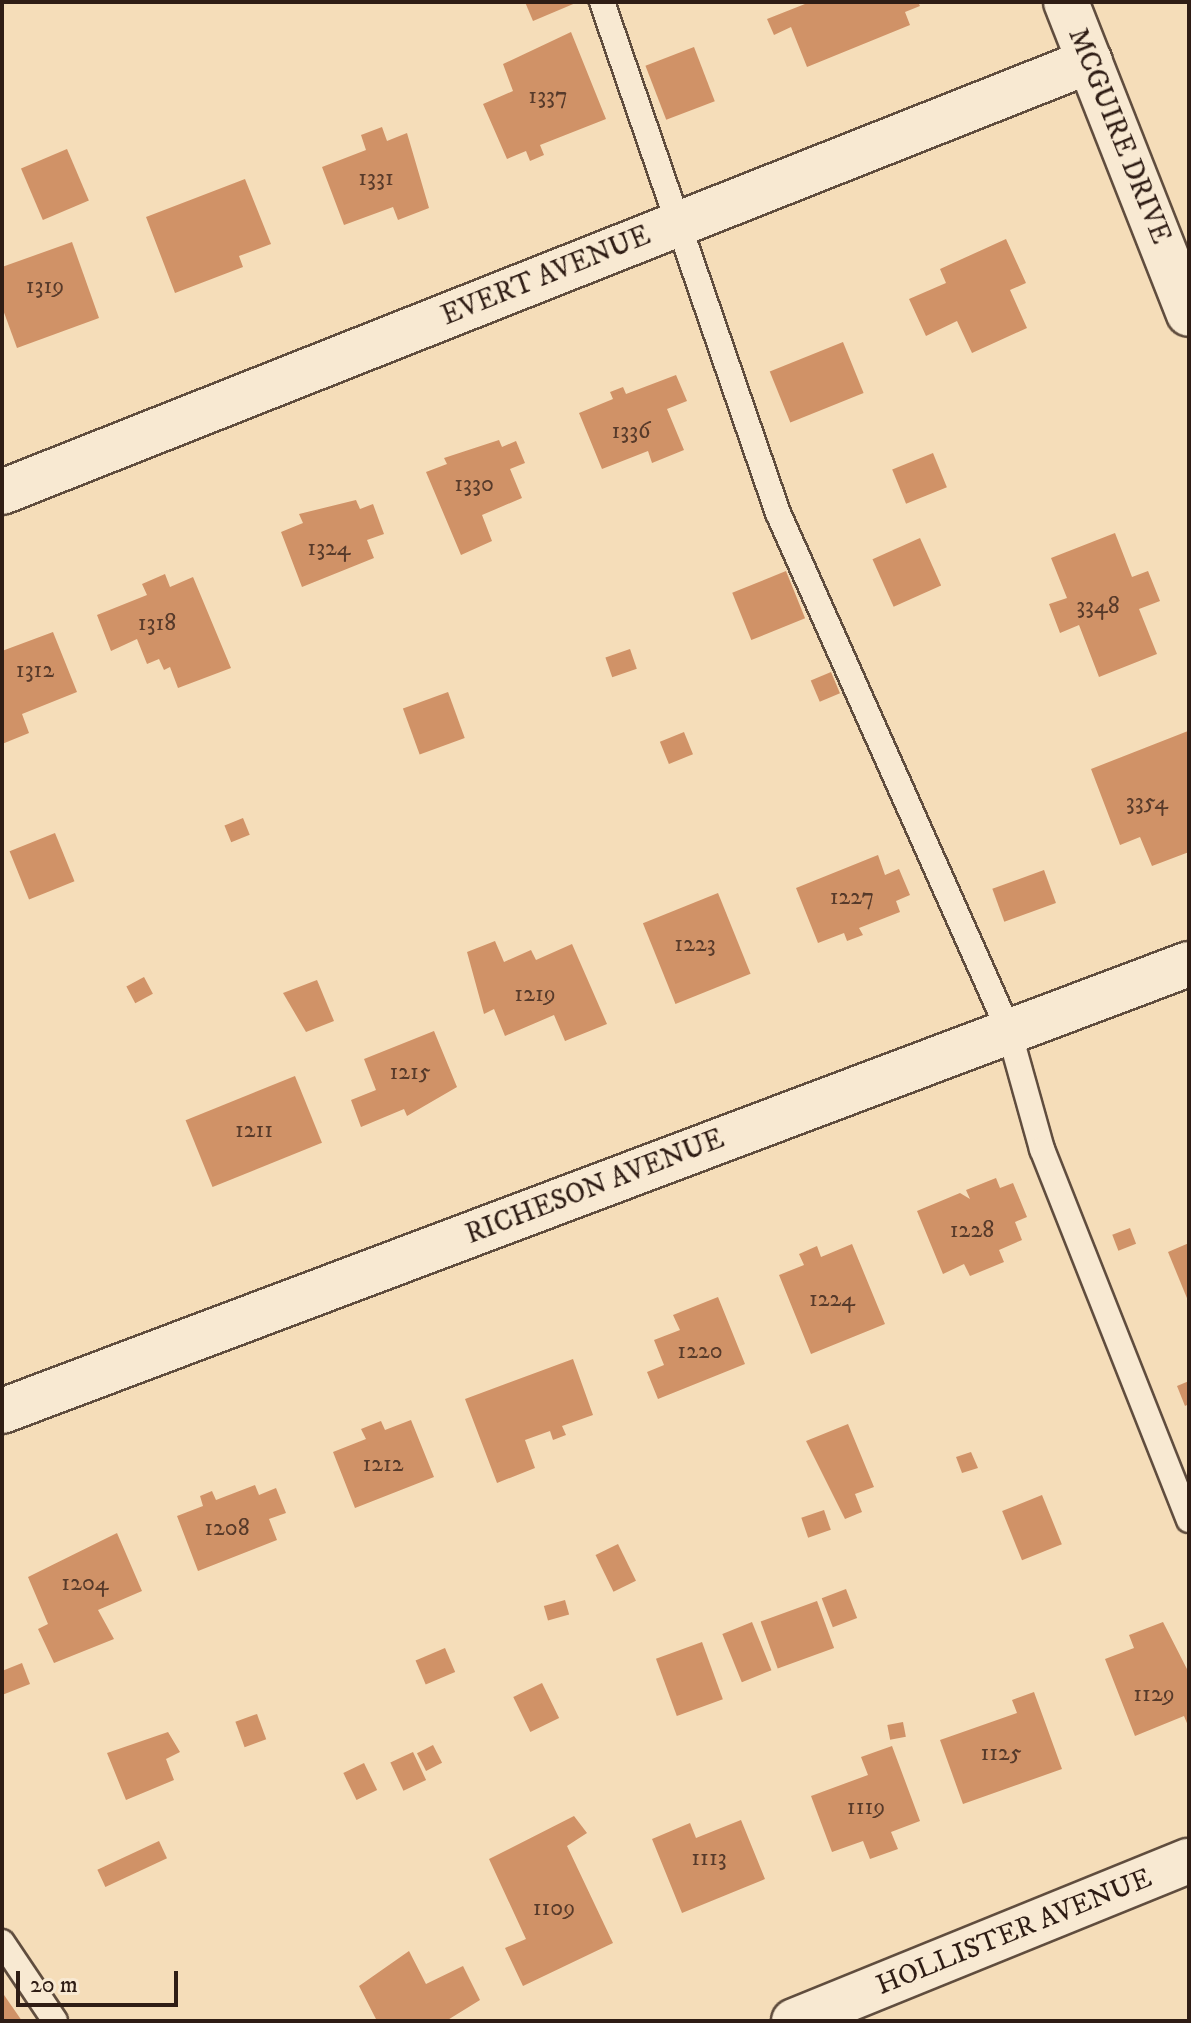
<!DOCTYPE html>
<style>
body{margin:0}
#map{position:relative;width:1191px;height:2023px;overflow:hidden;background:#f5ddb9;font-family:"IM FELL DW Pica",serif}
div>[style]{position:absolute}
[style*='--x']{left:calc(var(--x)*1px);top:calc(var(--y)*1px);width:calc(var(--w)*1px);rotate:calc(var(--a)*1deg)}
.building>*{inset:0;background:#d09267;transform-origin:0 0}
.roads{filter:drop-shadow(2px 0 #604d3e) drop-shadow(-2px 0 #604d3e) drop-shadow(0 2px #604d3e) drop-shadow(0 -2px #604d3e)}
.service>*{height:24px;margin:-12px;padding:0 12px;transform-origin:12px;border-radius:12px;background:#f8e9d2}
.minor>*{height:44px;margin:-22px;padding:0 22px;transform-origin:22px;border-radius:22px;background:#f8e9d2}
span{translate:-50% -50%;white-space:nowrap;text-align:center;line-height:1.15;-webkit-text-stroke:6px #f8e9d2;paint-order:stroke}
.number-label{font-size:24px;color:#573a2a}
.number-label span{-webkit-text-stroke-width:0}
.street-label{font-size:28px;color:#2f1d15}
.frame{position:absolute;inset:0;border:4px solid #2f1d15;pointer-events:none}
.scale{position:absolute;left:16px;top:1971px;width:162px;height:36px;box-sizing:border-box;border:4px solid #2f1d15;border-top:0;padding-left:10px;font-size:24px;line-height:28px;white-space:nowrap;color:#2f1d15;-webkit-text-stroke:6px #f8e9d2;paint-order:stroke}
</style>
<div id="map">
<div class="building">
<div style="clip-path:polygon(525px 2px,578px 2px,533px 21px)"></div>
<div style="clip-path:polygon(810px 2px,918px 2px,920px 6px,905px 12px,910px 25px,807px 67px,791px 27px,774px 35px,767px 19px)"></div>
<div style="clip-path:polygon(571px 32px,606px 119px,540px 145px,544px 155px,530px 161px,526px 151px,507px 159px,483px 104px,513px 91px,503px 64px)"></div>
<div style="left:694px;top:47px;width:58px;height:52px;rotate:69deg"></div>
<div style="clip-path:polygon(382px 127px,387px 141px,407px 133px,429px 208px,398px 220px,393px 207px,344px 225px,322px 167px,366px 150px,361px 135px)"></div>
<div style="left:67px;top:149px;width:56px;height:50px;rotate:67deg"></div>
<div style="clip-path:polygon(245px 179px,271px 244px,239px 256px,243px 267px,175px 293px,146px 217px)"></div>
<div style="clip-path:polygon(1006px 239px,1026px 283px,1010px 290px,1027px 328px,972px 353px,957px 321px,926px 336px,909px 299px,946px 283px,940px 269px)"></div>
<div style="clip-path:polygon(72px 242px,99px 318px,17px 348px,2px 307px,2px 267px)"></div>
<div style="left:843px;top:342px;width:55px;height:79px;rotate:68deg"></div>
<div style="clip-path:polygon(676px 375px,687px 401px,667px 409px,684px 450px,652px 463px,648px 451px,602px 469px,579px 413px,613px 399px,610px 392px,623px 387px,626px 394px)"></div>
<div style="clip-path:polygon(499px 440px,502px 447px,516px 441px,525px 463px,510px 469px,522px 498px,482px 515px,492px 541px,461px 555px,426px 472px,447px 464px,444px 458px)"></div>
<div style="left:933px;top:453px;width:37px;height:44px;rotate:68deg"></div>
<div style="clip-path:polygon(356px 500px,360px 509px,373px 504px,384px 534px,367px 540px,374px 558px,302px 587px,281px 532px,303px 523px,299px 514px)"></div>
<div style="clip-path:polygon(1115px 533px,1132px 577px,1148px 571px,1160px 601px,1139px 609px,1157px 654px,1099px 677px,1079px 625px,1060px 633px,1049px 604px,1067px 598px,1051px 558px)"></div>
<div style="left:920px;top:538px;width:52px;height:52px;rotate:66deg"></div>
<div style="left:786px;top:571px;width:51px;height:58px;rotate:68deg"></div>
<div style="clip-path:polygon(165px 574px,170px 587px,193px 577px,231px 668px,178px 688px,170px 667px,164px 670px,159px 659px,147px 664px,137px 639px,111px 651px,97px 615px,147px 595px,142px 584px)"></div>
<div style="clip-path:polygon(53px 632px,77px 692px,22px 714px,29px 733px,2px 744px,2px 651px)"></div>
<div style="left:630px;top:649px;width:21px;height:26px;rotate:71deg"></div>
<div style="left:831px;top:672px;width:23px;height:22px;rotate:67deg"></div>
<div style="left:448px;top:692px;width:49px;height:48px;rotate:70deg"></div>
<div style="clip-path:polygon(1188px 731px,1189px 852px,1152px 866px,1140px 837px,1120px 845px,1091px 769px)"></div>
<div style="left:684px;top:732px;width:24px;height:26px;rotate:68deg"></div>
<div style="left:243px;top:818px;width:18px;height:20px;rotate:68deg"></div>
<div style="left:55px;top:833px;width:52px;height:49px;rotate:68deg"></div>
<div style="clip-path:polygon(878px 855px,885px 875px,899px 869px,910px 895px,896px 901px,900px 912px,859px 928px,863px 935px,847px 941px,844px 933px,818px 943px,796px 888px)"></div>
<div style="left:1044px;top:870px;width:35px;height:55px;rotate:70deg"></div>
<div style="left:718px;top:893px;width:87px;height:81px;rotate:68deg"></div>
<div style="clip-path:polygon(495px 941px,504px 962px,531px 950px,536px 960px,572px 944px,607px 1024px,565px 1041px,554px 1015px,505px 1036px,494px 1009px,484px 1014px,467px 952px)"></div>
<div style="left:144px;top:977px;width:19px;height:20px;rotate:62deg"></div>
<div style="clip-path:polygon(317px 980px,334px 1021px,306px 1032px,283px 993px)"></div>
<div style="clip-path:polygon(434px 1031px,457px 1087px,407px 1116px,404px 1109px,361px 1127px,351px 1100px,376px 1090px,364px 1059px)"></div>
<div style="left:295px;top:1076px;width:72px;height:118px;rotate:68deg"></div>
<div style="clip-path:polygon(996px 1178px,1000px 1188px,1013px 1183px,1027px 1217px,1015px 1222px,1022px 1240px,999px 1250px,1004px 1262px,970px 1276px,964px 1264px,943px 1274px,917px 1211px,960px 1193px,970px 1199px,966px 1190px)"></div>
<div style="left:1130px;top:1228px;width:17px;height:19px;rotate:69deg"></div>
<div style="clip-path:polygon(1189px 1243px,1189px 1303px,1168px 1252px)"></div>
<div style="clip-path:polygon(852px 1244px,885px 1324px,811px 1354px,779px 1275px,804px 1265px,799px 1254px,817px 1246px,821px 1257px)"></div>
<div style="clip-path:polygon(718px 1297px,745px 1364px,658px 1399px,647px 1372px,664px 1365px,654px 1340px,680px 1330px,673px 1315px)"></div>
<div style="clip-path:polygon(573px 1359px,593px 1415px,562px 1426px,566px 1435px,553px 1440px,550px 1431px,525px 1440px,535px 1468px,497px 1483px,465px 1399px)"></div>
<div style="clip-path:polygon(1189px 1381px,1189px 1404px,1185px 1406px,1177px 1386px)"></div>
<div style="clip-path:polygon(411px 1420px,434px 1477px,355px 1508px,333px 1452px,366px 1439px,361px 1429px,381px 1421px,385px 1430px)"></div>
<div style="clip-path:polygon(848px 1424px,874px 1487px,855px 1494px,862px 1512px,845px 1519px,806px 1441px)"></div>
<div style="clip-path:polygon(971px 1452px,978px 1468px,962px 1473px,956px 1457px)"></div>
<div style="clip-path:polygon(255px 1485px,259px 1495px,276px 1488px,286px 1513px,269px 1519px,277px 1540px,198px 1571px,177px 1516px,203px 1506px,200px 1496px,212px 1491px,216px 1500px)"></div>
<div style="left:1042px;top:1495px;width:53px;height:43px;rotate:68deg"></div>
<div style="left:824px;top:1510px;width:21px;height:24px;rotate:71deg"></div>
<div style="clip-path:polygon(117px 1533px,142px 1591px,98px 1610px,114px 1639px,54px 1663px,38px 1629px,48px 1624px,28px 1577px)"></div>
<div style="left:618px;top:1544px;width:41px;height:25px;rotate:64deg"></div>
<div style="left:846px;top:1589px;width:31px;height:26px;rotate:69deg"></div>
<div style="left:565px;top:1600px;width:15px;height:22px;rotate:74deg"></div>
<div style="left:817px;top:1601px;width:50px;height:60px;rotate:70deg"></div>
<div style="left:752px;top:1622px;width:52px;height:32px;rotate:68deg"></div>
<div style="clip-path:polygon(1163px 1622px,1189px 1673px,1189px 1728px,1184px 1716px,1135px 1736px,1105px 1659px,1134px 1648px,1129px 1635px)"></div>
<div style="left:702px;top:1642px;width:61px;height:49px;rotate:70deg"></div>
<div style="left:445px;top:1648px;width:26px;height:32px;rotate:67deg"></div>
<div style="clip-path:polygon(22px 1663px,30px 1684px,2px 1695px,2px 1671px)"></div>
<div style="left:542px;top:1683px;width:39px;height:32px;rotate:64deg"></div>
<div style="clip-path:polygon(1034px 1692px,1062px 1769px,963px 1804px,940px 1740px,1017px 1713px,1012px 1700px)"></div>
<div style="left:257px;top:1714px;width:27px;height:23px;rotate:70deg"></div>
<div style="left:903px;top:1722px;width:15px;height:16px;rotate:79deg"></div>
<div style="clip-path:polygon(168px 1732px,180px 1752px,166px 1759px,174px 1780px,126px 1800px,107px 1753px)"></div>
<div style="left:433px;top:1745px;width:20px;height:18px;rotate:63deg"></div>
<div style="clip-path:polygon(892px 1746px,920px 1821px,891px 1832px,898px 1849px,870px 1859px,863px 1841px,832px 1852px,811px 1796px,868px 1775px,861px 1757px)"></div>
<div style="left:413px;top:1752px;width:31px;height:25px;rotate:65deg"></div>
<div style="left:364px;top:1763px;width:30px;height:23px;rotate:64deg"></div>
<div style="clip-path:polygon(574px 1816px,587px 1833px,567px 1846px,613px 1943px,523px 1986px,505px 1948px,526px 1939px,489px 1859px)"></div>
<div style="clip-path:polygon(741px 1820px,765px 1879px,682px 1913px,652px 1839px,690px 1823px,696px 1838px)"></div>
<div style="left:159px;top:1841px;width:19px;height:68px;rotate:65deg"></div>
<div style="clip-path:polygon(409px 1951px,426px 1984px,463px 1966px,480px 2000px,446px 2021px,377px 2021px,359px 1986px)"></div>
<div style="clip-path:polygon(2px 1992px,22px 2021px,2px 2021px)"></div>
</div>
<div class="roads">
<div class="service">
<div style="--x:602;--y:2;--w:540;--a:71"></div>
<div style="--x:778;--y:513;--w:567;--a:65.97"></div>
<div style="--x:1009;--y:1031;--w:123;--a:74.4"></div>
<div style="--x:1042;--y:1149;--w:399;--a:68.4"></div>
<div style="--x:2;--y:1942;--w:95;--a:56.1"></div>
</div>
<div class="minor">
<div style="--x:1066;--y:2;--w:335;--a:68.5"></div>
<div style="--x:2;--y:492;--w:1170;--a:-21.61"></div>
<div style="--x:2;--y:1411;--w:1268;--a:-20.64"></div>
<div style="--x:794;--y:2021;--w:426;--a:-22.1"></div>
</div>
</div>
<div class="number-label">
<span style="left:548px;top:97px">1337</span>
<span style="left:376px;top:179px">1331</span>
<span style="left:45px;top:287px">1319</span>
<span style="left:631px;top:432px">1336</span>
<span style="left:474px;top:485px">1330</span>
<span style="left:329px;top:549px">1324</span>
<span style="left:1098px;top:607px">3348</span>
<span style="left:157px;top:624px">1318</span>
<span style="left:35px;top:671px">1312</span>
<span style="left:1147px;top:803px">3354</span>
<span style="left:852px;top:898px">1227</span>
<span style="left:695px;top:945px">1223</span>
<span style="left:535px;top:995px">1219</span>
<span style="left:410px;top:1073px">1215</span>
<span style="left:254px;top:1131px">1211</span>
<span style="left:972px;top:1231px">1228</span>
<span style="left:832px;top:1300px">1224</span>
<span style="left:700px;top:1352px">1220</span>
<span style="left:383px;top:1465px">1212</span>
<span style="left:227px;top:1529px">1208</span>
<span style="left:85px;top:1584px">1204</span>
<span style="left:1154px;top:1695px">1129</span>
<span style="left:1001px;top:1754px">1125</span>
<span style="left:866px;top:1808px">1119</span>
<span style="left:709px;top:1859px">1113</span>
<span style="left:554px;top:1909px">1109</span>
</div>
<div class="street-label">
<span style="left:1119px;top:136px;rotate:68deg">MCGUIRE DRIVE</span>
<span style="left:546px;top:276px;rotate:-22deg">EVERT AVENUE</span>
<span style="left:595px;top:1187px;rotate:-21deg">RICHESON AVENUE</span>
<span style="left:1014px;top:1932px;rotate:-22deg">HOLLISTER AVENUE</span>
</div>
<div class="frame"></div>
<div class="scale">20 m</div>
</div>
